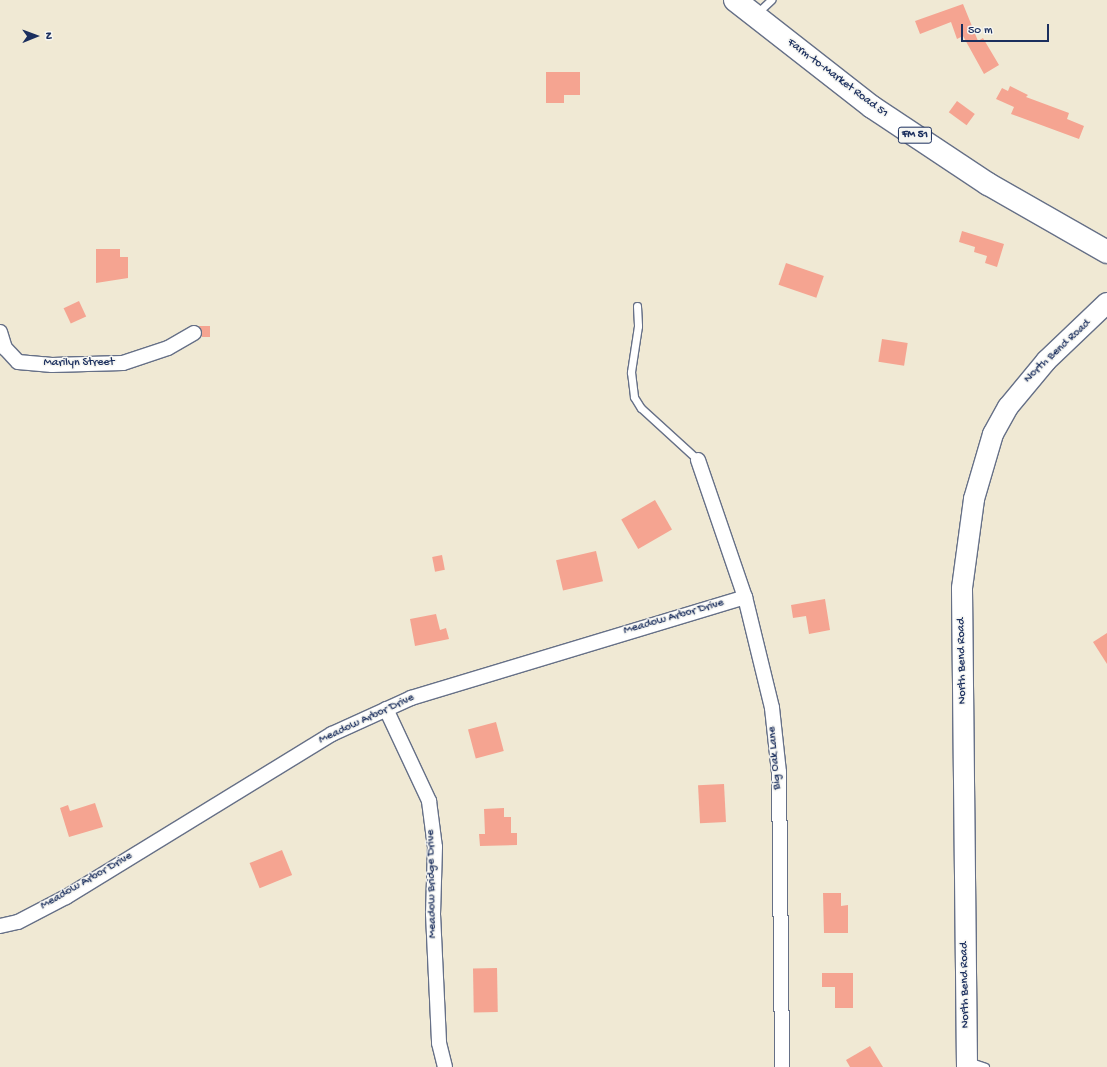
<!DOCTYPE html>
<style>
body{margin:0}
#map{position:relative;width:1107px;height:1067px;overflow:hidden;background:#f0e9d4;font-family:"Gochi Hand",sans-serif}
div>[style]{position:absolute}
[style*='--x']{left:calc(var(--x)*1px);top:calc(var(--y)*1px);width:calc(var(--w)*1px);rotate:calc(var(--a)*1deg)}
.building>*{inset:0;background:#f5a491;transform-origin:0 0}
.roads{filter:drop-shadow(1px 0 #667087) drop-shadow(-1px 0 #667087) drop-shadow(0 1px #667087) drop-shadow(0 -1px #667087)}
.lane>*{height:7px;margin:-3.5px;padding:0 3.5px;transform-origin:3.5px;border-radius:3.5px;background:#fff}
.street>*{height:14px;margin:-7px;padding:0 7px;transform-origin:7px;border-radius:7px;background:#fff}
.secondary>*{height:20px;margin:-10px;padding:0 10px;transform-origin:10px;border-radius:10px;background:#fff}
.primary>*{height:22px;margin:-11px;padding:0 11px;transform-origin:11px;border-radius:11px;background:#fff}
span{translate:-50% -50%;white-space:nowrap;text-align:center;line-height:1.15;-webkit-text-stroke:3px #f6f6f2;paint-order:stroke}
.shield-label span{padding:1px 3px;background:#f6f6f2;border:1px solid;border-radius:3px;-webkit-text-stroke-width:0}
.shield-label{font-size:11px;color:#1b2f5e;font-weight:700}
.street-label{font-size:12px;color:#1b2f5e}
.north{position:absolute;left:16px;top:16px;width:40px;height:40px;-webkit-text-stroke:3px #f6f6f2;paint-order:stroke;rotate:89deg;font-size:11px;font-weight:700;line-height:16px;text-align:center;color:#1b2f5e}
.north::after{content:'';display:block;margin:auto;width:14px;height:18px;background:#1b2f5e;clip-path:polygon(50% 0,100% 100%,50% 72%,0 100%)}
.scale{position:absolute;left:961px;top:24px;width:88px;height:18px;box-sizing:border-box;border:2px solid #1b2f5e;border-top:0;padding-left:5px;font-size:12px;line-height:14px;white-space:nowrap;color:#1b2f5e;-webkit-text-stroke:3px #f6f6f2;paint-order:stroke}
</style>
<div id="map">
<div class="building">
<div style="clip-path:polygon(963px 4px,978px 41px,983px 38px,999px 65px,984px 74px,963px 36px,957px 39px,951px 22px,920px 34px,915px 21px)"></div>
<div style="clip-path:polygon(546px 72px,580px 72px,580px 95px,564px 95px,564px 103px,546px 103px)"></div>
<div style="clip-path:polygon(1010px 86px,1028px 95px,1026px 97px,1069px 113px,1067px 119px,1084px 126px,1079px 139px,1011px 114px,1014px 107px,996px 99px,1002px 88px,1008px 91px)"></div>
<div style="left:957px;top:101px;width:22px;height:14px;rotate:36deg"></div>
<div style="clip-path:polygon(962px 231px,1004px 244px,997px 267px,985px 263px,987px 256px,974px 252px,975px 247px,959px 242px)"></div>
<div style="clip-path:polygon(96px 249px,120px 249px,120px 257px,128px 257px,128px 278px,96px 283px)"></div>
<div style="left:786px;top:263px;width:40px;height:23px;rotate:19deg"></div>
<div style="left:79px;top:301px;width:17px;height:17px;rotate:65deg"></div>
<div style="clip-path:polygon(199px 326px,210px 326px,210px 337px,202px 337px)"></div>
<div style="left:882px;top:339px;width:26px;height:23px;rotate:9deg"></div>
<div style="left:655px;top:500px;width:34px;height:39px;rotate:60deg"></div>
<div style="left:596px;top:551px;width:31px;height:41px;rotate:77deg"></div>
<div style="left:442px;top:555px;width:15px;height:10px;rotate:79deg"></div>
<div style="clip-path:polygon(825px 599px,830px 630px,809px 634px,806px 616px,793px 618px,791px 605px)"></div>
<div style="clip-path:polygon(436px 614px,440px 630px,446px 628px,449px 639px,415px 646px,410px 619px)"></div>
<div style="clip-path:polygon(1107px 633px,1107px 664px,1093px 642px)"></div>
<div style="left:496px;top:722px;width:30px;height:29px;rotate:75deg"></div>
<div style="left:724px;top:784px;width:38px;height:26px;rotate:87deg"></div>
<div style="clip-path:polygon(95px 803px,103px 827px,69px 837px,60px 808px,68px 805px,70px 811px)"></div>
<div style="clip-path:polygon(504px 808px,504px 817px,511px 817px,511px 833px,517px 833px,517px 845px,480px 846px,479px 834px,485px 834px,484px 809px)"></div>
<div style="left:282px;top:850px;width:27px;height:35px;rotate:68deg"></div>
<div style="clip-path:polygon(823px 893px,841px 893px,841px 906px,848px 905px,848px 933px,824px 933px)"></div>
<div style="left:497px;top:968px;width:44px;height:24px;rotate:89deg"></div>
<div style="clip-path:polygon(822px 973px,853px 973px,853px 1008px,835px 1008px,835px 987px,822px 987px)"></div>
<div style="clip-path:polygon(870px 1046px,883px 1067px,850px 1067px,846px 1060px)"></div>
</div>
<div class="roads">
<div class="lane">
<div style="--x:756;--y:14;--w:21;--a:-43"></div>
<div style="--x:637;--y:306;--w:20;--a:87"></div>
<div style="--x:638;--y:326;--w:47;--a:98.7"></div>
<div style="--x:631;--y:372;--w:25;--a:83"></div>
<div style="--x:634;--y:397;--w:13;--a:58"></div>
<div style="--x:641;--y:408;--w:77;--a:42.4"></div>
<div style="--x:968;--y:1061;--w:18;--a:19"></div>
</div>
<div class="street">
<div style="--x:0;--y:332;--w:17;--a:73"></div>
<div style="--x:5;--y:348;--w:19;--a:47"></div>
<div style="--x:18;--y:362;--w:34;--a:5"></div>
<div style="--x:52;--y:365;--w:71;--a:-1.6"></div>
<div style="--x:123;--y:363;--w:47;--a:-18.4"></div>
<div style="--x:168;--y:348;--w:30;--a:-30"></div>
<div style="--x:698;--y:460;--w:145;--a:71.1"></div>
<div style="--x:745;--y:597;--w:114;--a:76.3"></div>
<div style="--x:772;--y:708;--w:64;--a:83.8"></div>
<div style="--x:779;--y:772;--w:295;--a:89.4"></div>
<div style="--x:386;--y:709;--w:102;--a:64.9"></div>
<div style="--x:429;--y:801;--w:46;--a:82.6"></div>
<div style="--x:435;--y:847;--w:67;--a:91.7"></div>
<div style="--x:433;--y:914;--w:129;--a:87.3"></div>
<div style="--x:439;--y:1043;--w:25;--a:76"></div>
<div style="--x:0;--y:926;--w:18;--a:-13"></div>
<div style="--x:18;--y:922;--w:54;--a:-27.5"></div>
<div style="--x:66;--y:897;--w:312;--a:-31.5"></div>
<div style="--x:332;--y:734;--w:87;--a:-24.5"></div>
<div style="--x:411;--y:698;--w:349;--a:-16.8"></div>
</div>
<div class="secondary">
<div style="--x:967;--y:1067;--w:479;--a:-90.6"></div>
<div style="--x:962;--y:588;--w:90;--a:-82.3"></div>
<div style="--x:974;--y:499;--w:68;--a:-73.7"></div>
<div style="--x:993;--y:434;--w:31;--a:-61"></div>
<div style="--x:1008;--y:407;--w:60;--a:-50.4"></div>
<div style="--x:1046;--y:361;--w:84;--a:-43.6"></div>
</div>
<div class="primary">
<div style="--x:735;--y:0;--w:174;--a:38"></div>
<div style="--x:872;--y:107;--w:139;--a:33.6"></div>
<div style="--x:988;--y:184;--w:137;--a:29.7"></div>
</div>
</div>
<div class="shield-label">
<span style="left:915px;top:135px">FM 51</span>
</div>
<div class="street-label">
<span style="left:837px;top:79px;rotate:37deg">Farm-to-Market Road 51</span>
<span style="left:1058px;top:352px;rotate:-43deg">North Bend Road</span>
<span style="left:79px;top:364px">Marilyn Street</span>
<span style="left:674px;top:618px;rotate:-16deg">Meadow Arbor Drive</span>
<span style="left:963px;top:661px;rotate:-91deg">North Bend Road</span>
<span style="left:367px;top:720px;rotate:-25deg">Meadow Arbor Drive</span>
<span style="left:776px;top:758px;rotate:-95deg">Big Oak Lane</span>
<span style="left:87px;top:882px;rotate:-30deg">Meadow Arbor Drive</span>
<span style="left:433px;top:884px;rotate:-91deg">Meadow Bridge Drive</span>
<span style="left:966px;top:985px;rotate:-91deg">North Bend Road</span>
</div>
<div class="north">N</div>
<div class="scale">50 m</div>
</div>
